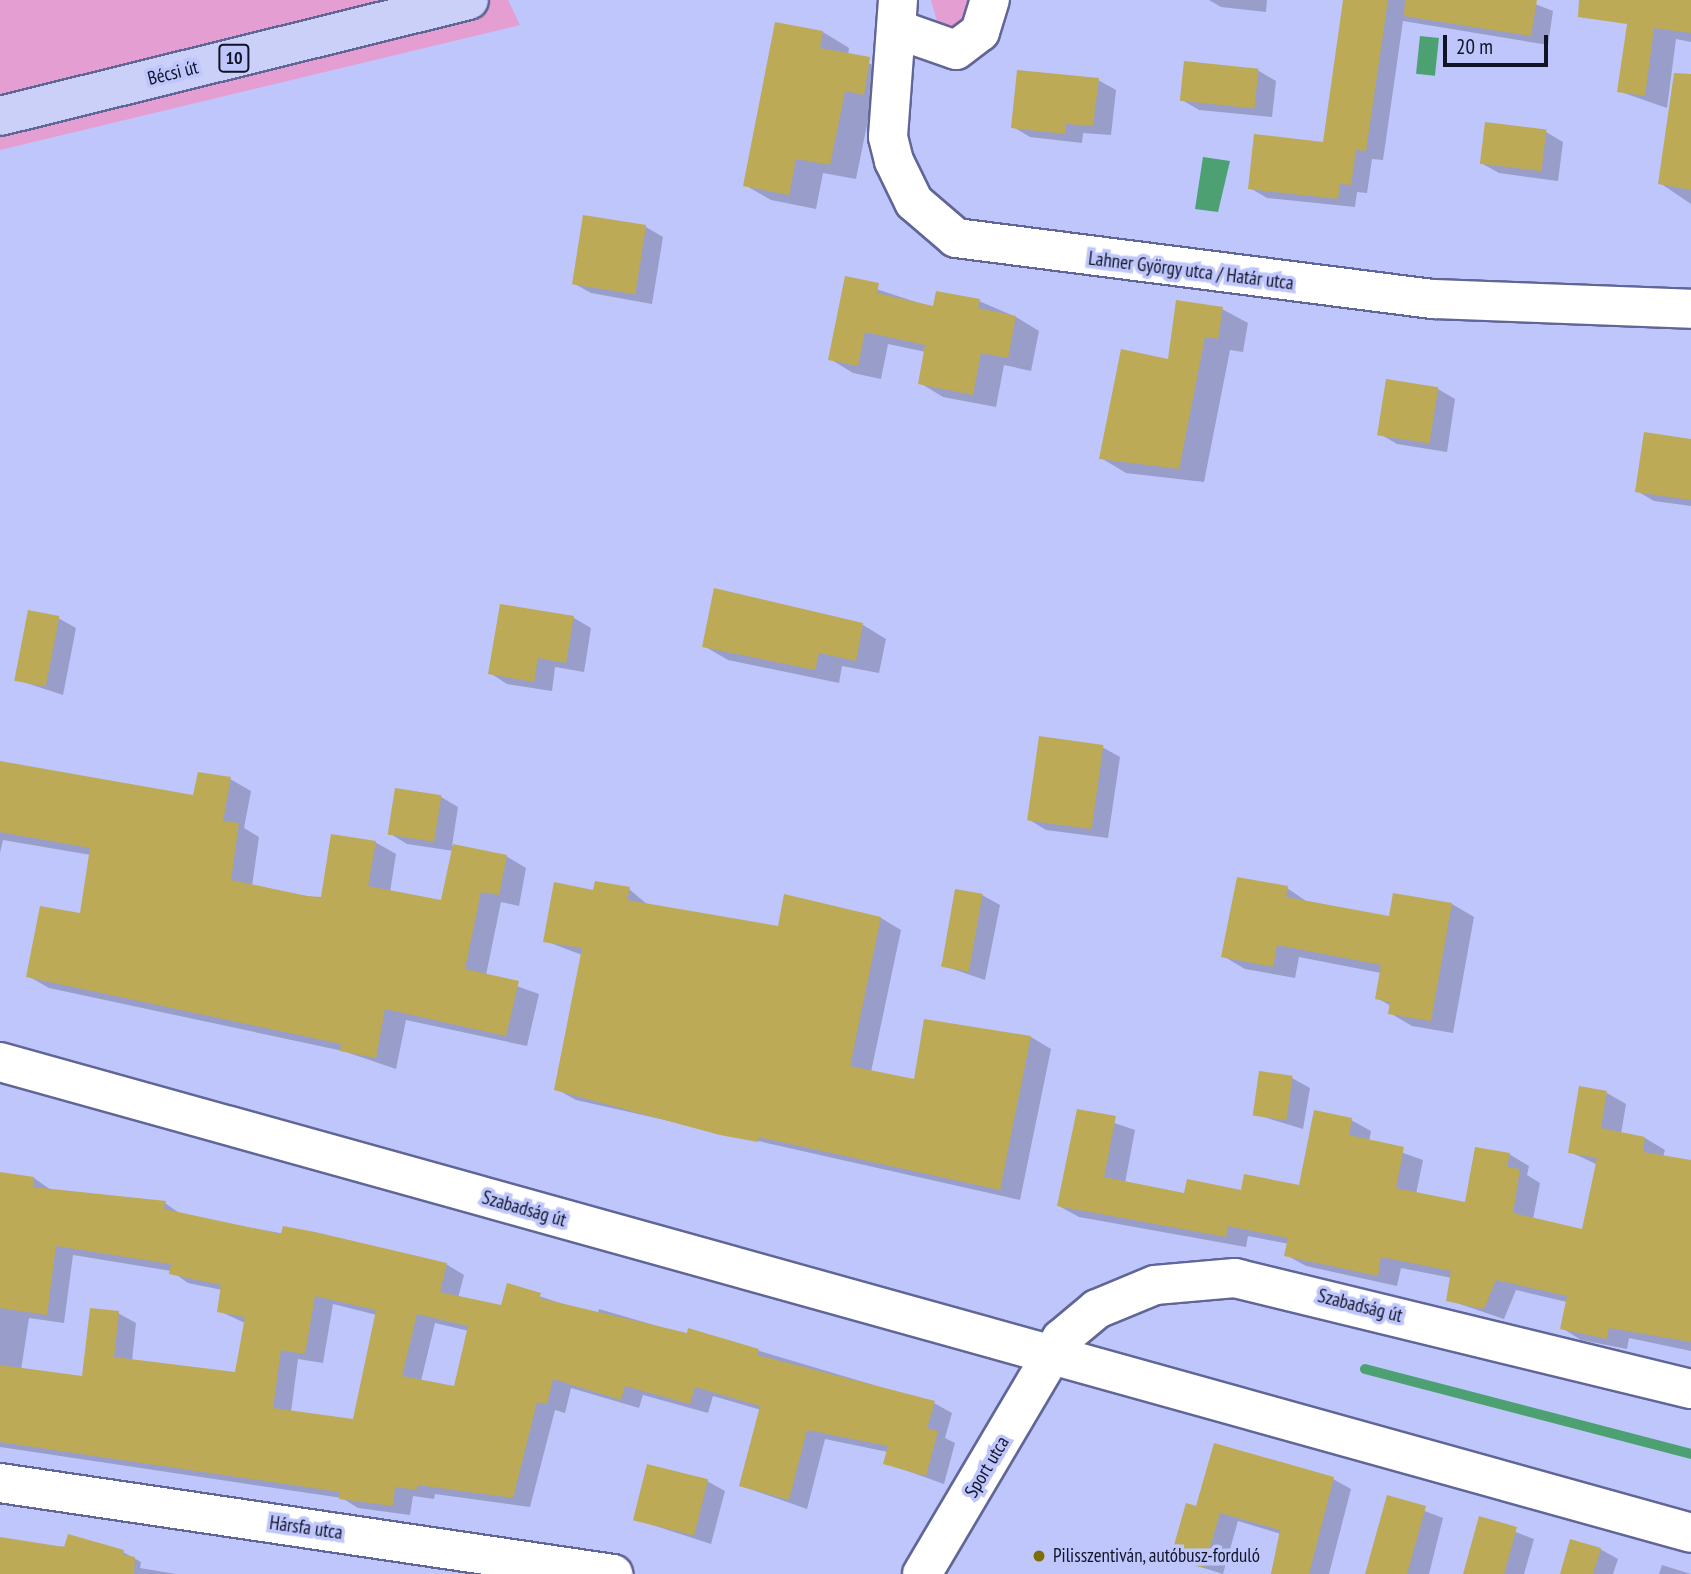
<!DOCTYPE html>
<meta charset="utf-8">
<style>
body{margin:0}
#map{position:relative;width:1691px;height:1574px;overflow:hidden;background:#bec6fc;font-family:"PT Sans Narrow",sans-serif}
div>[style]{position:absolute}
[style*='--x']{left:calc(var(--x)*1px);top:calc(var(--y)*1px);width:calc(var(--w)*1px);rotate:calc(var(--a)*1deg)}
.green>*{inset:0;background:#e59ed1}
.water>*{inset:0;background:#4ca072;transform-origin:0 0}
.shadow>*{inset:0;background:#0003}
.stream>*{height:10px;margin:-5px;padding:0 5px;transform-origin:5px;border-radius:5px;background:#4ca072}
.building>*{inset:0;background:#bcaa56;transform-origin:0 0}
.roads{filter:drop-shadow(2px 0 #606696) drop-shadow(-2px 0 #606696) drop-shadow(0 2px #606696) drop-shadow(0 -2px #606696)}
.street>*{height:38px;margin:-19px;padding:0 19px;transform-origin:19px;border-radius:19px;background:#fff}
.secondary>*{height:38px;margin:-19px;padding:0 19px;transform-origin:19px;border-radius:19px;background:#fff}
.primary>*{height:38px;margin:-19px;padding:0 19px;transform-origin:19px;border-radius:19px;background:#cad0f7}
.dots>*{width:19px;height:19px;translate:-50% -50%;box-sizing:border-box;border:4px solid #bec6fc;border-radius:50%}
span{translate:-50% -50%;white-space:nowrap;text-align:center;line-height:1.15;-webkit-text-stroke:7px #bec6fc;paint-order:stroke}
.shield-label span{padding:2px 5px;background:#bec6fc;border:2px solid;border-radius:5px;-webkit-text-stroke-width:0}
.shield-label{font-size:18px;color:#111326;font-weight:700}
.street-label{font-size:19px;color:#111326}
.poi-label{font-size:19px;color:#111326}
.left{translate:0 -50%;text-align:left}
.scale{position:absolute;left:1443px;top:35px;width:105px;height:32px;box-sizing:border-box;border:4px solid #111326;border-top:0;padding-left:9px;font-size:21px;line-height:24px;white-space:nowrap;color:#111326;-webkit-text-stroke:5px #bec6fc;paint-order:stroke}
</style>
<div id="map">
<div class="green">
<div style="clip-path:polygon(0 0,508px 0,520px 25px,0 150px)"></div>
<div style="clip-path:polygon(931px 0,972px 0,959px 32px,938px 25px)"></div>
</div>
<div class="water">
<div style="left:1420px;top:36px;width:19px;height:38px;rotate:6deg"></div>
<div style="clip-path:polygon(1203px 157px,1230px 161px,1218px 212px,1195px 209px)"></div>
</div>
<div class="shadow">
<div style="clip-path:polygon(1209px 0,1267px 0,1266px 12px,1221px 7px)"></div>
<div style="clip-path:polygon(1345px 0,1525px 0,1553px 11px,1548px 45px,1403px 21px,1383px 160px,1372px 159px,1367px 193px,1357px 192px,1355px 207px,1267px 198px,1250px 188px,1324px 144px)"></div>
<div style="clip-path:polygon(1617px 0,1691px 0,1691px 42px,1676px 39px,1667px 108px,1618px 91px,1628px 24px)"></div>
<div style="clip-path:polygon(823px 32px,849px 48px,848px 55px,896px 74px,871px 105px,856px 179px,823px 173px,816px 209px,771px 200px,745px 185px)"></div>
<div style="clip-path:polygon(1259px 71px,1276px 81px,1272px 117px,1199px 110px,1182px 100px)"></div>
<div style="clip-path:polygon(1098px 80px,1116px 90px,1111px 135px,1083px 133px,1082px 143px,1030px 137px,1013px 127px)"></div>
<div style="clip-path:polygon(1691px 122px,1691px 204px,1660px 183px)"></div>
<div style="clip-path:polygon(1546px 132px,1563px 142px,1558px 181px,1499px 173px,1481px 163px)"></div>
<div style="clip-path:polygon(646px 227px,663px 237px,652px 304px,591px 293px,573px 283px)"></div>
<div style="clip-path:polygon(846px 279px,934px 308px,979px 301px,1016px 317px,1039px 331px,1031px 371px,1004px 365px,996px 407px,943px 397px,920px 383px,926px 352px,888px 344px,881px 379px,853px 373px,830px 359px)"></div>
<div style="clip-path:polygon(1222px 309px,1248px 323px,1243px 352px,1230px 350px,1204px 482px,1126px 473px,1101px 458px,1169px 361px)"></div>
<div style="clip-path:polygon(1438px 389px,1455px 399px,1447px 452px,1397px 444px,1380px 434px)"></div>
<div style="clip-path:polygon(1691px 441px,1691px 506px,1654px 501px,1637px 491px)"></div>
<div style="clip-path:polygon(501px 606px,574px 618px,591px 628px,584px 672px,555px 667px,552px 691px,507px 684px,490px 673px)"></div>
<div style="clip-path:polygon(58px 618px,76px 628px,63px 695px,17px 680px)"></div>
<div style="clip-path:polygon(863px 625px,886px 639px,879px 673px,842px 666px,839px 683px,728px 660px,704px 646px)"></div>
<div style="clip-path:polygon(1102px 747px,1120px 757px,1108px 838px,1046px 830px,1028px 819px)"></div>
<div style="clip-path:polygon(0 762px,195px 797px,230px 779px,251px 791px,244px 828px,259px 837px,252px 886px,323px 899px,375px 842px,396px 854px,390px 892px,443px 902px,454px 851px,407px 844px,389px 833px,441px 797px,458px 807px,452px 846px,506px 856px,526px 868px,519px 906px,501px 902px,486px 975px,539px 994px,527px 1046px,406px 1020px,396px 1069px,343px 1051px,49px 988px,28px 976px,81px 915px,91px 855px,3px 840px,0 853px)"></div>
<div style="clip-path:polygon(1287px 888px,1309px 903px,1391px 918px,1395px 895px,1452px 904px,1474px 917px,1453px 1033px,1412px 1026px,1390px 1013px,1391px 1006px,1377px 998px,1381px 973px,1299px 957px,1295px 978px,1245px 969px,1223px 956px)"></div>
<div style="clip-path:polygon(629px 889px,648px 905px,779px 928px,786px 896px,881px 918px,901px 930px,871px 1072px,915px 1081px,926px 1021px,1031px 1037px,1051px 1049px,1020px 1200px,576px 1100px,556px 1089px,582px 955px,545px 941px,595px 892px)"></div>
<div style="clip-path:polygon(982px 895px,1000px 905px,985px 980px,941px 965px)"></div>
<div style="clip-path:polygon(1292px 1078px,1310px 1088px,1303px 1129px,1254px 1114px)"></div>
<div style="clip-path:polygon(1607px 1093px,1626px 1104px,1621px 1134px,1645px 1138px,1665px 1150px,1663px 1157px,1691px 1162px,1691px 1351px,1629px 1338px,1627px 1349px,1581px 1340px,1562px 1328px,1567px 1302px,1516px 1290px,1504px 1319px,1448px 1300px,1452px 1278px,1401px 1268px,1397px 1286px,1306px 1266px,1286px 1255px,1289px 1244px,1248px 1236px,1246px 1247px,1079px 1217px,1059px 1206px,1079px 1111px,1135px 1130px,1125px 1183px,1185px 1195px,1300px 1187px,1351px 1120px,1371px 1131px,1369px 1141px,1423px 1160px,1416px 1194px,1466px 1204px,1509px 1154px,1529px 1166px,1527px 1175px,1540px 1183px,1533px 1219px,1583px 1231px,1598px 1165px,1570px 1152px)"></div>
<div style="clip-path:polygon(evenodd,0 1174px,34px 1178px,51px 1190px,165px 1203px,182px 1215px,446px 1264px,464px 1275px,458px 1298px,502px 1307px,508px 1286px,597px 1315px,599px 1309px,688px 1335px,689px 1330px,934px 1403px,952px 1413px,945px 1438px,955px 1443px,944px 1484px,885px 1463px,888px 1452px,825px 1439px,807px 1509px,741px 1486px,761px 1410px,713px 1396px,708px 1413px,643px 1395px,639px 1408px,571px 1388px,565px 1413px,555px 1410px,530px 1507px,435px 1494px,434px 1499px,413px 1496px,410px 1515px,358px 1508px,342px 1498px,0 1447px,0 1174px,73px 1255px,171px 1271px,188px 1283px,222px 1290px,219px 1311px,245px 1323px,237px 1374px,132px 1361px,136px 1323px,118px 1313px,84px 1378px,21px 1370px,29px 1318px,64px 1323px,73px 1255px,0 1174px,333px 1304px,377px 1315px,354px 1421px,291px 1412px,298px 1359px,323px 1363px,333px 1304px,0 1174px,435px 1323px,469px 1331px,456px 1388px,421px 1381px,435px 1323px)"></div>
<div style="clip-path:polygon(1333px 1479px,1351px 1489px,1329px 1574px,1271px 1574px,1281px 1534px,1238px 1521px,1223px 1574px,1172px 1558px,1204px 1510px)"></div>
<div style="clip-path:polygon(707px 1481px,725px 1491px,711px 1544px,634px 1519px)"></div>
<div style="clip-path:polygon(1388px 1497px,1443px 1518px,1429px 1574px,1367px 1574px)"></div>
<div style="clip-path:polygon(1481px 1519px,1534px 1539px,1524px 1574px,1465px 1574px)"></div>
<div style="clip-path:polygon(0 1541px,123px 1552px,141px 1562px,140px 1568px,176px 1574px,0 1574px)"></div>
<div style="clip-path:polygon(1600px 1549px,1618px 1559px,1613px 1574px,1562px 1574px)"></div>
<div style="clip-path:polygon(1662px 1565px,1691px 1574px,1659px 1574px)"></div>
</div>
<div class="stream">
<div style="--x:1365;--y:1369;--w:337;--a:14.6"></div>
</div>
<div class="building">
<div style="clip-path:polygon(1343px 0,1388px 0,1366px 151px,1356px 150px,1351px 185px,1340px 184px,1338px 199px,1248px 189px,1254px 134px,1323px 142px)"></div>
<div style="clip-path:polygon(1405px 0,1537px 0,1531px 36px,1404px 16px)"></div>
<div style="clip-path:polygon(1579px 0,1691px 0,1691px 33px,1654px 28px,1645px 96px,1617px 92px,1627px 24px,1578px 17px)"></div>
<div style="clip-path:polygon(775px 22px,823px 31px,820px 48px,870px 57px,864px 95px,845px 91px,830px 165px,796px 159px,789px 195px,743px 186px)"></div>
<div style="left:1184px;top:61px;width:75px;height:40px;rotate:6deg"></div>
<div style="clip-path:polygon(1017px 70px,1099px 78px,1093px 126px,1066px 124px,1065px 134px,1011px 128px)"></div>
<div style="clip-path:polygon(1674px 73px,1691px 74px,1691px 190px,1658px 184px)"></div>
<div style="left:1485px;top:122px;width:62px;height:42px;rotate:7deg"></div>
<div style="left:583px;top:215px;width:64px;height:70px;rotate:9deg"></div>
<div style="clip-path:polygon(845px 276px,879px 283px,877px 293px,933px 306px,936px 291px,980px 299px,978px 308px,1016px 316px,1008px 358px,981px 353px,973px 395px,918px 384px,925px 345px,865px 332px,858px 366px,828px 360px)"></div>
<div style="clip-path:polygon(1176px 300px,1223px 307px,1218px 339px,1205px 337px,1179px 469px,1099px 459px,1121px 349px,1168px 359px)"></div>
<div style="left:1386px;top:379px;width:53px;height:57px;rotate:9deg"></div>
<div style="clip-path:polygon(1644px 432px,1691px 439px,1691px 500px,1635px 492px)"></div>
<div style="clip-path:polygon(714px 588px,863px 623px,856px 661px,819px 653px,815px 670px,702px 647px)"></div>
<div style="clip-path:polygon(500px 604px,574px 616px,566px 663px,538px 658px,534px 682px,488px 674px)"></div>
<div style="left:28px;top:610px;width:32px;height:72px;rotate:11deg"></div>
<div style="left:1039px;top:736px;width:65px;height:85px;rotate:8deg"></div>
<div style="clip-path:polygon(0 761px,193px 795px,198px 772px,231px 777px,223px 821px,239px 823px,231px 880px,307px 896px,321px 897px,331px 834px,376px 841px,368px 886px,441px 900px,453px 844px,507px 855px,499px 895px,481px 892px,465px 969px,519px 981px,506px 1036px,385px 1009px,376px 1058px,340px 1051px,341px 1044px,26px 977px,40px 906px,80px 913px,90px 848px,0 832px)"></div>
<div style="left:395px;top:788px;width:47px;height:47px;rotate:9deg"></div>
<div style="clip-path:polygon(1237px 877px,1288px 886px,1286px 897px,1389px 916px,1393px 893px,1452px 903px,1431px 1021px,1388px 1014px,1390px 1002px,1375px 999px,1381px 965px,1277px 945px,1273px 967px,1221px 957px)"></div>
<div style="clip-path:polygon(595px 881px,630px 887px,627px 900px,778px 926px,784px 894px,881px 917px,850px 1066px,914px 1079px,924px 1019px,1031px 1036px,1000px 1190px,759px 1137px,758px 1142px,720px 1135px,554px 1090px,582px 948px,543px 942px,554px 882px,593px 890px)"></div>
<div style="left:955px;top:889px;width:28px;height:79px;rotate:10deg"></div>
<div style="left:1259px;top:1071px;width:34px;height:45px;rotate:8deg"></div>
<div style="clip-path:polygon(1579px 1086px,1607px 1091px,1601px 1128px,1645px 1137px,1643px 1152px,1691px 1160px,1691px 1342px,1609px 1328px,1607px 1339px,1560px 1329px,1567px 1296px,1496px 1280px,1484px 1309px,1446px 1301px,1451px 1271px,1381px 1257px,1378px 1276px,1284px 1256px,1288px 1238px,1228px 1226px,1226px 1237px,1057px 1206px,1077px 1109px,1116px 1116px,1104px 1177px,1184px 1193px,1187px 1179px,1241px 1190px,1244px 1174px,1299px 1185px,1314px 1110px,1352px 1118px,1349px 1135px,1404px 1147px,1396px 1188px,1465px 1202px,1475px 1147px,1510px 1153px,1507px 1167px,1520px 1169px,1513px 1213px,1582px 1229px,1597px 1158px,1568px 1153px)"></div>
<div style="clip-path:polygon(evenodd,0 1172px,34px 1177px,33px 1187px,166px 1201px,164px 1209px,281px 1234px,283px 1226px,315px 1232px,447px 1263px,440px 1292px,501px 1305px,507px 1283px,541px 1293px,539px 1298px,687px 1333px,688px 1328px,759px 1349px,757px 1355px,935px 1401px,927px 1428px,938px 1431px,926px 1476px,883px 1464px,888px 1446px,807px 1430px,789px 1500px,739px 1486px,760px 1406px,695px 1387px,690px 1404px,625px 1386px,621px 1400px,553px 1379px,547px 1404px,537px 1402px,513px 1498px,417px 1485px,417px 1490px,395px 1487px,393px 1506px,339px 1499px,340px 1492px,0 1442px,0 1365px,82px 1376px,90px 1308px,119px 1311px,114px 1357px,235px 1372px,245px 1317px,217px 1312px,221px 1285px,169px 1274px,171px 1264px,56px 1246px,47px 1315px,0 1308px,0 1172px,315px 1296px,376px 1310px,353px 1419px,273px 1408px,281px 1350px,305px 1354px,315px 1296px,0 1172px,417px 1314px,468px 1326px,454px 1386px,402px 1376px,417px 1314px)"></div>
<div style="clip-path:polygon(1214px 1443px,1334px 1477px,1309px 1574px,1271px 1574px,1280px 1530px,1220px 1513px,1204px 1568px,1170px 1559px,1186px 1503px,1207px 1509px,1196px 1506px)"></div>
<div style="left:647px;top:1464px;width:63px;height:58px;rotate:14deg"></div>
<div style="clip-path:polygon(1387px 1495px,1426px 1506px,1407px 1574px,1365px 1574px)"></div>
<div style="clip-path:polygon(1479px 1516px,1517px 1527px,1504px 1574px,1463px 1574px)"></div>
<div style="clip-path:polygon(68px 1534px,124px 1550px,123px 1555px,135px 1557px,134px 1574px,0 1574px,0 1537px,64px 1547px)"></div>
<div style="clip-path:polygon(1570px 1539px,1601px 1548px,1593px 1574px,1560px 1574px)"></div>
</div>
<div class="roads">
<div class="street">
<div style="--x:898;--y:0;--w:137;--a:94.2"></div>
<div style="--x:888;--y:137;--w:25;--a:76"></div>
<div style="--x:894;--y:161;--w:46;--a:64"></div>
<div style="--x:914;--y:202;--w:55;--a:40.6"></div>
<div style="--x:956;--y:238;--w:482;--a:7.3"></div>
<div style="--x:1434;--y:299;--w:257;--a:2.2"></div>
<div style="--x:899;--y:30;--w:60;--a:19.3"></div>
<div style="--x:956;--y:50;--w:30;--a:-37"></div>
<div style="--x:980;--y:32;--w:34;--a:-73"></div>
<div style="--x:0;--y:1483;--w:620;--a:8.44"></div>
<div style="--x:922;--y:1574;--w:273;--a:-59.4"></div>
<div style="--x:1061;--y:1339;--w:47;--a:-39.8"></div>
<div style="--x:1097;--y:1309;--w:63;--a:-22.5"></div>
<div style="--x:1155;--y:1285;--w:80;--a:-5"></div>
<div style="--x:1235;--y:1278;--w:469;--a:13.7"></div>
</div>
<div class="secondary">
<div style="--x:0;--y:1062;--w:1755;--a:15.56"></div>
</div>
<div class="primary">
<div style="--x:0;--y:116;--w:483;--a:-13.9"></div>
</div>
</div>
<div class="dots">
<div style="left:1039px;top:1556px;background:#7e6d07"></div>
</div>
<div class="shield-label">
<span style="left:234px;top:58px">10</span>
</div>
<div class="street-label">
<span style="left:173px;top:73px;rotate:-14deg">Bécsi út</span>
<span style="left:1191px;top:271px;rotate:7deg">Lahner György utca / Határ utca</span>
<span style="left:524px;top:1209px;rotate:16deg">Szabadság út</span>
<span style="left:1360px;top:1306px;rotate:14deg">Szabadság út</span>
<span style="left:987px;top:1467px;rotate:-59deg">Sport utca</span>
<span style="left:306px;top:1528px;rotate:8deg">Hársfa utca</span>
</div>
<div class="poi-label">
<span class="left" style="left:1053px;top:1556px">Pilisszentiván, autóbusz-forduló</span>
</div>
<div class="scale">20 m</div>
</div>
